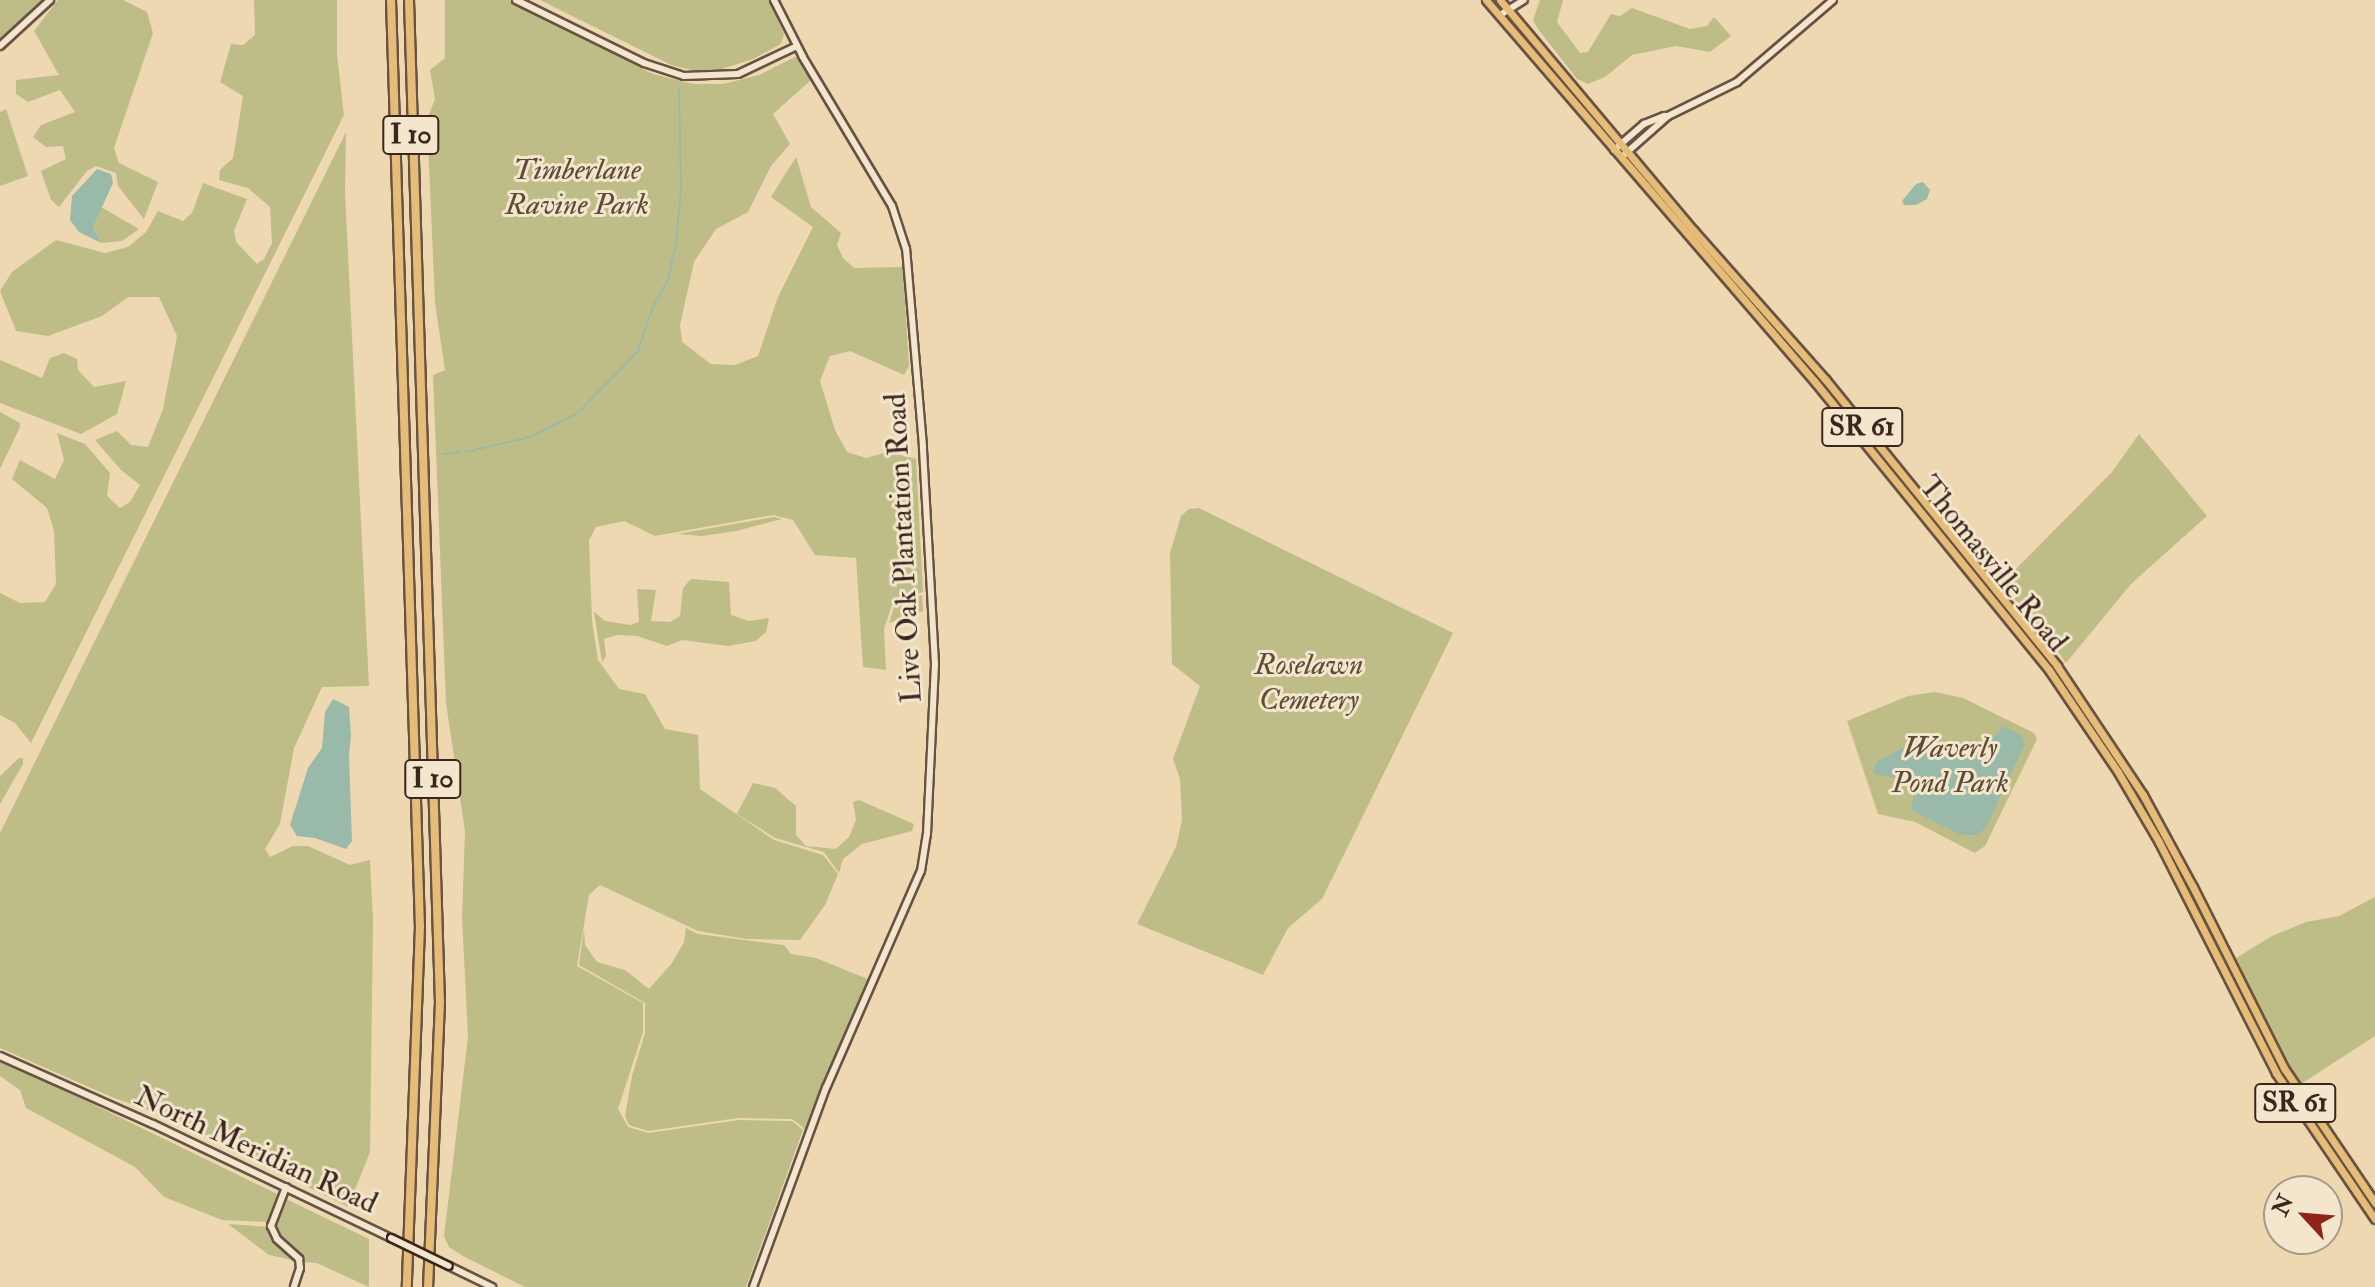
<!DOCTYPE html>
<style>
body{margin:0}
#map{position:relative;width:2375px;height:1287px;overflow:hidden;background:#edd8b2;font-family:"IM FELL Double Pica",serif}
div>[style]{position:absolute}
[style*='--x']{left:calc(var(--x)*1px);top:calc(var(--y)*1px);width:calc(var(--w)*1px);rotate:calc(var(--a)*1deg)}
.green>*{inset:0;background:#bebd88}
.water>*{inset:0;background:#9abaa9}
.stream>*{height:2px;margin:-1px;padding:0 1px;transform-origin:1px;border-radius:1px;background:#9abaa9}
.roads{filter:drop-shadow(2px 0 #685243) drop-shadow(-2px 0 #685243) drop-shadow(0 2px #685243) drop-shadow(0 -2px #685243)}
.tertiary>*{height:6px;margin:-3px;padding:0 3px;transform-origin:3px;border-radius:3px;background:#f3e6cd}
.secondary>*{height:6px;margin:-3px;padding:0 3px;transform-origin:3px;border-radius:3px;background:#f3e6cd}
.primary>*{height:7px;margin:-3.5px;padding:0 3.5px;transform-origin:3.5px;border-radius:3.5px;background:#e6bc79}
.motorway>*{height:8px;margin:-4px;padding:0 4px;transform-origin:4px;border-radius:4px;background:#e6bc79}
.bridges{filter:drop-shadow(2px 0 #3b261e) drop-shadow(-2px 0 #3b261e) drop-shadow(0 2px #3b261e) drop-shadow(0 -2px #3b261e)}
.secondary-bridge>*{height:6px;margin:-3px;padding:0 3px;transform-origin:3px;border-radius:3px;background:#f3e6cd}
span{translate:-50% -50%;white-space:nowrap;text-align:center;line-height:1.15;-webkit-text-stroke:6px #f3e6cd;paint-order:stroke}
.shield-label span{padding:2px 6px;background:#f3e6cd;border:2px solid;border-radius:6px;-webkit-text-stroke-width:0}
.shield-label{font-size:28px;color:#3b261e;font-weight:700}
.park-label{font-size:30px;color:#5c4c38;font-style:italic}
.street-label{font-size:30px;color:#3b261e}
.north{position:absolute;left:2263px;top:1175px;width:80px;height:80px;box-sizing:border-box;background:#f3e6cd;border:2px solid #a99987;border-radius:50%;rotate:296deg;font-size:22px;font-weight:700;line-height:32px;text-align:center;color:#3b261e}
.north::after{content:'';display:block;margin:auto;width:28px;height:36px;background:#8f2418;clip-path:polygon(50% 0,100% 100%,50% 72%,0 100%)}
</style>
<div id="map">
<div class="green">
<div style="clip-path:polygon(0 0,43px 0,0 38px)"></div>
<div style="clip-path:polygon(58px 0,123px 0,147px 12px,153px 33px,114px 148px,119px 163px,158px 182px,144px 219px,118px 186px,116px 173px,96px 166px,87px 171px,59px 207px,51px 200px,41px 171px,66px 159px,63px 146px,46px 147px,33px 137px,41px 125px,75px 112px,60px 90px,28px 102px,16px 94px,16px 80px,59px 75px,34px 31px)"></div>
<div style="clip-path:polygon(254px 0,337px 0,337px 55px,344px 115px,31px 743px,15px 723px,0 715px,0 593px,20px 603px,45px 602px,56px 584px,54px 531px,47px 508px,12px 479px,20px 460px,55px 479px,64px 460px,57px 433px,85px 444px,110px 473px,107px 496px,120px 508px,130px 502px,140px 485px,121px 470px,95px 440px,117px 431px,131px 445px,148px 447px,163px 409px,177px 336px,159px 297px,128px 297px,102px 316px,48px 336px,16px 331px,0 291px,12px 272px,56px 240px,105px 253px,128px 247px,146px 232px,158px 211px,183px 221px,192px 213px,203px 183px,247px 199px,234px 231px,236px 242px,257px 264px,264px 259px,272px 243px,270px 207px,248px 188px,219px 180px,220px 170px,233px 158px,243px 96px,220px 82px,231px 44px,243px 45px,255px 35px)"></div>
<div style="clip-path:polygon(445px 0,509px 0,653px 74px,693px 84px,723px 84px,759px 75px,797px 56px,811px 80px,773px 114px,790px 144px,771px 166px,748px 212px,716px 229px,694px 262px,680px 325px,682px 342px,711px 364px,735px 365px,758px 356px,778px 297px,813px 227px,771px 197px,796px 157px,811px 207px,841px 233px,837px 245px,843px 258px,854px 268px,903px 267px,909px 366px,904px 375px,850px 351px,830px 356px,820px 381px,835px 430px,847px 452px,866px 458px,888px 452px,916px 459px,923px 592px,893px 602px,884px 629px,886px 670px,863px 667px,856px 558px,815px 555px,793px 520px,773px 515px,655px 536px,624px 521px,596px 527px,589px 540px,592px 621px,598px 660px,619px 689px,645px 694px,665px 729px,698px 735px,700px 789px,774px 840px,823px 855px,838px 874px,825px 905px,800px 940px,746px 939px,698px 931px,600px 885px,589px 895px,577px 966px,643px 1003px,643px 1032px,618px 1109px,628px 1127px,648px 1133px,739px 1120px,792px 1121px,803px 1130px,746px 1287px,525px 1287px,463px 1256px,449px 1247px,444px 1236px,468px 1037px,462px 917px,465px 831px,446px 703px,433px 375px,445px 370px,435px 303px,427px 120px,435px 99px,430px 70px,445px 58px)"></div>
<div style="clip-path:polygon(540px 0,769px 0,784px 34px,781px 44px,753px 59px,713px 72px,692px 70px,671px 65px)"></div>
<div style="clip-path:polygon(1540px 0,1563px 0,1557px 22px,1580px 53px,1588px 52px,1611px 14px,1620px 16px,1632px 8px,1690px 29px,1707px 26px,1714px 17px,1731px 36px,1710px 52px,1676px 46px,1632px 55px,1605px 77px,1588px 84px,1577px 79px,1538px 29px,1533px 20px)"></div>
<div style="clip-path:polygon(6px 109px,28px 176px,0 186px,0 112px)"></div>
<div style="clip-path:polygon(346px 132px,345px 192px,369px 686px,322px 687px,294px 748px,280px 824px,265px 849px,270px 857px,293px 846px,308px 846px,350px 865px,370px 860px,373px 921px,370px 1152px,348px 1207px,166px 1116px,114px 1098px,0 1048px,0 833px)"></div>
<div style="clip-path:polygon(101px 207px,139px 229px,122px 241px,101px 243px,93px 227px)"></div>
<div style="clip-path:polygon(64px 353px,77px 359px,78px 370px,94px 387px,126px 381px,117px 414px,81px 434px,0 403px,0 360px,42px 378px,50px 358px)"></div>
<div style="clip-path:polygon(0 412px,20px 423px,20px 427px,0 469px)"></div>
<div style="clip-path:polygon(2139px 434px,2207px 516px,2131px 584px,2066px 663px,2042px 629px,2001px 584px,2112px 472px)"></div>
<div style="clip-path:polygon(1199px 508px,1453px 633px,1322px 899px,1288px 928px,1263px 975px,1137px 924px,1176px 847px,1182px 820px,1180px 779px,1173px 759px,1200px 686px,1172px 664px,1170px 553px,1181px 516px,1189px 509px)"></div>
<div style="clip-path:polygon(774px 517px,782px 519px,736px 531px,702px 536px,677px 534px)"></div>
<div style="clip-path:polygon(691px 579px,729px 582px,731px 615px,749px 621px,769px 618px,766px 632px,756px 641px,728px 646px,682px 640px,667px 646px,637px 636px,617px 635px,604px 639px,606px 656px,602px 662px,594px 612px,605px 621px,630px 625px,639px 622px,637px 589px,656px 590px,651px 621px,670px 622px,680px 616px,683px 588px)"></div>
<div style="clip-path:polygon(922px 595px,923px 611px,889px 623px,895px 604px)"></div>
<div style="clip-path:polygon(1935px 692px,1963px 698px,2034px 733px,2037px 739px,1985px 846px,1975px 853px,1915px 822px,1878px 814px,1847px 721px,1908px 696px)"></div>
<div style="clip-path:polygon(19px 758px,23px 758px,23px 764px,0 804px,0 776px)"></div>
<div style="clip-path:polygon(753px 783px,775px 788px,796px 806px,796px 835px,806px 846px,836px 849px,849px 837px,856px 820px,853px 802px,859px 800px,914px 824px,912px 831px,862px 844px,843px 859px,839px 873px,824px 852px,775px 838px,737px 814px)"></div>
<div style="clip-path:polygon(2375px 897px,2375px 1036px,2301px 1084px,2272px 1035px,2236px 958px,2272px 936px,2306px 922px,2339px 916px)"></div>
<div style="clip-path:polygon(686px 928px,698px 934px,784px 945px,791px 954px,816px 958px,870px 980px,803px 1137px,804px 1128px,792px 1119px,738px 1118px,648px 1131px,629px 1125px,625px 1116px,632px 1076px,645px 1033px,645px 1003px,579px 965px,584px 929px,585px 945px,597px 962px,625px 970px,649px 989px,672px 963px,684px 942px)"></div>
<div style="clip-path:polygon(0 1059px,279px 1195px,268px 1222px,222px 1220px,164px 1197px,135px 1167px,26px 1108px,20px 1090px,0 1076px)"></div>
<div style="clip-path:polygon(284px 1198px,369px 1239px,369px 1287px,317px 1263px,303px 1262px,297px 1251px,279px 1237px,274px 1225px)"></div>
<div style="clip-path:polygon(228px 1224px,268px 1227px,275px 1240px,297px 1261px,269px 1255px)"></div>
</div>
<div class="water">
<div style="clip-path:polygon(97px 169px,111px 174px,113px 183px,93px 227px,101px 243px,79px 232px,70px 220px,72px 196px)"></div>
<div style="clip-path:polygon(1923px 182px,1930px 190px,1927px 199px,1916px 205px,1904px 205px,1902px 201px,1916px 184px)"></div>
<div style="clip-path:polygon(333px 699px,349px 707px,351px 735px,349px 756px,352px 841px,346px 849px,315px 838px,297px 836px,290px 825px,308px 768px,322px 748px,325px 712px)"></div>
<div style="clip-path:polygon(2004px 726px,2022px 736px,2025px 743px,1986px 828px,1977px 835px,1961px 835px,1911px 810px,1914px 791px,1910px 781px,1875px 774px,1873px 770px,1876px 762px,1922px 738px,1928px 741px,1985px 745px)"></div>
</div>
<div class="stream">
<div style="--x:466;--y:452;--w:65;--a:-13.4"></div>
<div style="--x:529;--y:437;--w:55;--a:-26.1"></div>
<div style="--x:578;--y:413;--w:86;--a:-45.9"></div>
<div style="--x:638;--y:351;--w:44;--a:-71.6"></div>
<div style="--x:652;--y:309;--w:34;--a:-62"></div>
<div style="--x:668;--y:279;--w:37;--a:-77"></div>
<div style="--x:676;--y:243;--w:53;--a:-84.6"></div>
<div style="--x:681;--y:190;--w:101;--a:-91.1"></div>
<div style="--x:443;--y:454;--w:16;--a:-7"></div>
</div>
<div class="roads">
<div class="tertiary">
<div style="--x:516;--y:0;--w:143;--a:26.2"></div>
<div style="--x:644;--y:63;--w:42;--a:18"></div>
<div style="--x:684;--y:76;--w:54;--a:-2.1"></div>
<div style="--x:738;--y:74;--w:65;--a:-25.4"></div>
<div style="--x:1500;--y:15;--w:28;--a:-32"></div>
<div style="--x:0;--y:46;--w:68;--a:-42.6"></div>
<div style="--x:1614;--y:150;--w:40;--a:-41"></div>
<div style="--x:1644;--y:124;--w:22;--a:-22"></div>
<div style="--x:1625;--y:154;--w:57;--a:-41.5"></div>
<div style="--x:1668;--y:116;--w:77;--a:-26.2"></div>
<div style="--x:1737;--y:82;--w:126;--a:-40.5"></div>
<div style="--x:286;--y:1187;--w:42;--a:111"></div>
<div style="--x:271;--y:1226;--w:14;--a:65"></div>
<div style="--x:277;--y:1239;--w:30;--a:42"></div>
<div style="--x:299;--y:1259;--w:9;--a:84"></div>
<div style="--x:300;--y:1268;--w:20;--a:108"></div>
<div style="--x:753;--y:1287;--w:212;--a:-69.9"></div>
<div style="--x:826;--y:1088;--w:237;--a:-66.4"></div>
<div style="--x:921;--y:871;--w:37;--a:-81"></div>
<div style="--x:927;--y:834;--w:170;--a:-87.3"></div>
<div style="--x:935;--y:664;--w:218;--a:-93.2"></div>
<div style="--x:923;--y:446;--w:198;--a:-94.9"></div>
<div style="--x:906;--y:249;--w:45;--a:-108"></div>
<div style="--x:892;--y:206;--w:174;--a:-120.9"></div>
<div style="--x:803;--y:57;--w:64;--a:-117"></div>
</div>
<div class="secondary">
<div style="--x:0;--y:1056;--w:167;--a:24"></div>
<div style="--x:153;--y:1124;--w:264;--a:25.6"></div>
<div style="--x:449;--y:1266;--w:48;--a:26"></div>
</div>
<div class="primary">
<div style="--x:1486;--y:0;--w:504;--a:49.26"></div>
<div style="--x:1815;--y:382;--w:371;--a:50.9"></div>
<div style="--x:2049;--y:670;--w:123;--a:55.9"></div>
<div style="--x:2118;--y:772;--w:81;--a:59.6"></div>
<div style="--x:2159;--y:842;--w:259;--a:63.1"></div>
<div style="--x:2276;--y:1073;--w:176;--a:55.9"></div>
<div style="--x:1500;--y:0;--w:302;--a:50"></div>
<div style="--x:1694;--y:231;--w:198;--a:48.5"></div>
<div style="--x:1825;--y:379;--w:369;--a:51"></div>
<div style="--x:2057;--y:666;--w:155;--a:56.3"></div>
<div style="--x:2143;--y:795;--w:105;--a:61.5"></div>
<div style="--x:2193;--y:887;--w:203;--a:63.3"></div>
<div style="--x:2284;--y:1068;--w:163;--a:56"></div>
</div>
<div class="motorway">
<div style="--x:391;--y:0;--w:926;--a:88.21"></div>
<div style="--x:420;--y:926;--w:361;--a:92.1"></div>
<div style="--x:409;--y:0;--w:1002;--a:88.23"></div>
<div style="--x:440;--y:1002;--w:285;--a:92.4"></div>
</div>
</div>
<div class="bridges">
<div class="secondary-bridge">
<div style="--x:391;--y:1238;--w:64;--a:25.8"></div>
</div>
</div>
<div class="shield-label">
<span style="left:411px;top:135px">I 10</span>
<span style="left:1862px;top:427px">SR 61</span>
<span style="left:433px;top:779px">I 10</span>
<span style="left:2295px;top:1103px">SR 61</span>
</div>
<div class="park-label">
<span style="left:577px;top:187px">Timberlane<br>Ravine Park</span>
<span style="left:1309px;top:682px">Roselawn<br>Cemetery</span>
<span style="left:1950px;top:765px">Waverly<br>Pond Park</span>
</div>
<div class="street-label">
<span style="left:904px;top:548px;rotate:-93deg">Live Oak Plantation Road</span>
<span style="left:1993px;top:564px;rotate:51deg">Thomasville Road</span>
<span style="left:256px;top:1150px;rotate:25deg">North Meridian Road</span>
</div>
<div class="north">N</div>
</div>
